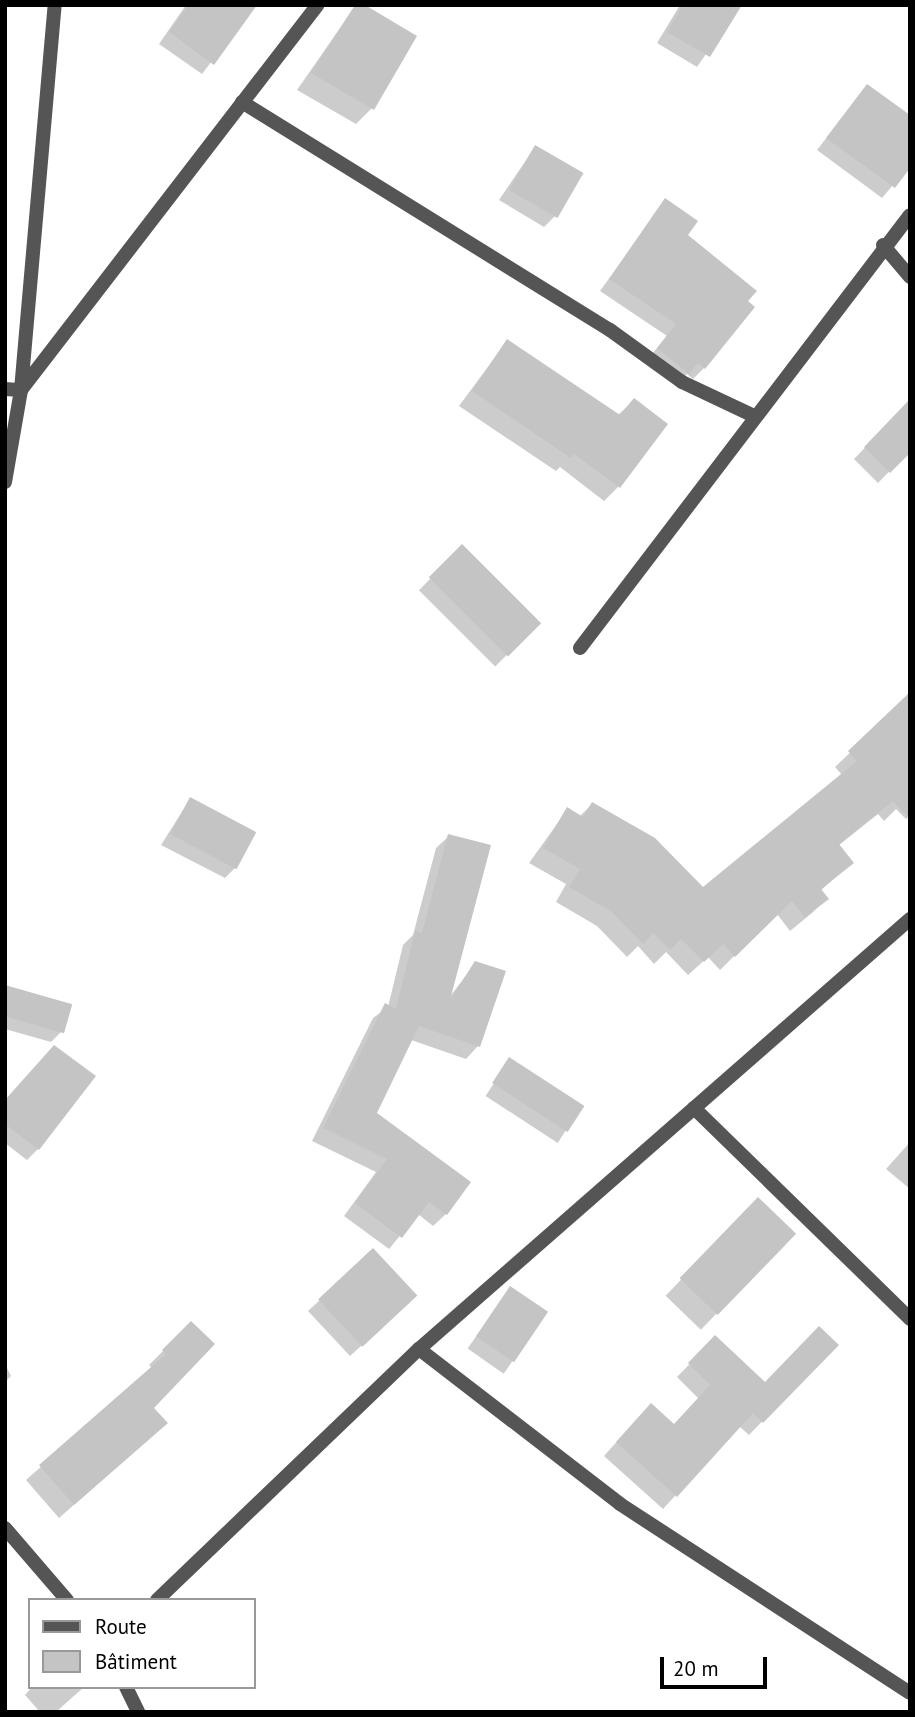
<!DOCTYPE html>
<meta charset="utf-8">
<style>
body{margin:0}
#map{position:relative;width:915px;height:1717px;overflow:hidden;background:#fff;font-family:"PT Sans",sans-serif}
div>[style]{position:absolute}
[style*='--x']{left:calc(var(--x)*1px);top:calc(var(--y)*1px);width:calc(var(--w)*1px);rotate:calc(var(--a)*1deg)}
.shadow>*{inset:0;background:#0003;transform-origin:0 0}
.building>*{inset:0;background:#c4c4c4;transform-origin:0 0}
.minor>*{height:14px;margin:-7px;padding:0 7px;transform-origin:7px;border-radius:7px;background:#555}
.tertiary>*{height:14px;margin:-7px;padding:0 7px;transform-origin:7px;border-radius:7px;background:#555}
span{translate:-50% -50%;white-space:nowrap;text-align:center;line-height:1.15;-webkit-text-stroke:7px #fff;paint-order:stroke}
.frame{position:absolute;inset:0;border:7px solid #000;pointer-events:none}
.legend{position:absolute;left:28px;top:1598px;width:228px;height:91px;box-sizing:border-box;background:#fff;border:2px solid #999;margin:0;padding:9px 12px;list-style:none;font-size:21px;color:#000}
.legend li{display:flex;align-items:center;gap:14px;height:35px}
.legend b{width:35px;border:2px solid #999}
.scale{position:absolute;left:660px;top:1657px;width:107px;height:32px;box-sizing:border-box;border:4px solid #000;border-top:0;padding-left:9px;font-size:21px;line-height:24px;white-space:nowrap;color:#000;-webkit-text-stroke:5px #fff;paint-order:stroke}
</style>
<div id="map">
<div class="shadow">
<div style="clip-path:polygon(186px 5px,255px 5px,202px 74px,159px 44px)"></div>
<div style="clip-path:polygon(356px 5px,372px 108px,356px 124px,297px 90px)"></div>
<div style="clip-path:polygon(680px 5px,738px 8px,697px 67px,657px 43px)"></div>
<div style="clip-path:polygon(867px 86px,910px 165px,882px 198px,817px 150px)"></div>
<div style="clip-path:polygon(535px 147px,555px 216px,544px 227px,499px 200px)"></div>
<div style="clip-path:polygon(666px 200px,685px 235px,753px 307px,704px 368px,693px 379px,687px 374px,677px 384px,647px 360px,667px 336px,600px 291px)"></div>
<div style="clip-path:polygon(507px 341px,618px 415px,634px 400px,618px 487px,604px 501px,560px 467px,556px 471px,459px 406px)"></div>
<div style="clip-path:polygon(910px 401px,910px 450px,878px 483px,854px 459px)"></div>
<div style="left:462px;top:547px;width:108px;height:61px;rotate:45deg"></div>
<div style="clip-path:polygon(910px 695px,910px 816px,906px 819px,896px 809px,884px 821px,878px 814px,838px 846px,852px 863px,820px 891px,827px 898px,812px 913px,790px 931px,777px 914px,720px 970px,708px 957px,688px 975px,666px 952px,654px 964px,638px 946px,627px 957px,597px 926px,556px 902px,566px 884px,529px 863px,567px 810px,579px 817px,592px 804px,702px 890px,842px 775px,835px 767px)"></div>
<div style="clip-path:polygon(190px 799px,236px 867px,225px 878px,161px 845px)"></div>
<div style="clip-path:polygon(449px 836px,451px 995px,476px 963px,478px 1046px,466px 1059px,411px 1040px,374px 1114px,446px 1214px,433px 1226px,418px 1214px,389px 1249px,344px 1216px,376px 1172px,312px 1141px,373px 1018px,388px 1007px,403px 945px,413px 935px,436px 848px)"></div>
<div style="clip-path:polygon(5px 986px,70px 1005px,62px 1031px,51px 1042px,5px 1029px)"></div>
<div style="left:509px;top:1060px;width:86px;height:43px;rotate:33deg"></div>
<div style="clip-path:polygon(5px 1101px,38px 1149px,27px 1160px,5px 1143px)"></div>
<div style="clip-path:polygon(910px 1142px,910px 1189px,886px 1169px)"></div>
<div style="left:758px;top:1200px;width:49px;height:133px;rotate:44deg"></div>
<div style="clip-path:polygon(373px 1251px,404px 1307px,350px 1356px,308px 1311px)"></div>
<div style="left:510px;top:1288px;width:44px;height:74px;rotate:35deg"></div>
<div style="clip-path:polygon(191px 1323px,152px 1408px,151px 1437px,59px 1518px,26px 1480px,152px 1368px,149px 1365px)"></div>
<div style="clip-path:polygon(715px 1338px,765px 1384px,836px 1345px,749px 1435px,739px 1426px,663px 1509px,604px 1456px,638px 1418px,674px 1425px,699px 1399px,677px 1377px)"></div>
<div style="clip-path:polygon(5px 1364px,11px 1376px,5px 1382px)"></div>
<div style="clip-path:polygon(32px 1687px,84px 1687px,56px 1712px,40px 1712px,25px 1695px)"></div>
</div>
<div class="building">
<div style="clip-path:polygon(188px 5px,257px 5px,214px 65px,169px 32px)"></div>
<div style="clip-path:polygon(355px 5px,365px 5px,417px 36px,374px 110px,311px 73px)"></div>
<div style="clip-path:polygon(683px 5px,742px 5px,710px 57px,667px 32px)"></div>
<div style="clip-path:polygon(867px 84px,910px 115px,910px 168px,895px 188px,826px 138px)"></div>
<div style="left:535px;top:145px;width:56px;height:52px;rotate:30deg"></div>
<div style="clip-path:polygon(665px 198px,698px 221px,688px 235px,757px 291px,748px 301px,755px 307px,705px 369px,698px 363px,689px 374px,657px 348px,676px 324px,609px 279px)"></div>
<div style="clip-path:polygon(507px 339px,620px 415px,634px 398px,668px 424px,620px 488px,574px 454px,571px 458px,472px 391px)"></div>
<div style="clip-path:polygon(910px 399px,910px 453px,890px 473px,864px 447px)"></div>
<div style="left:462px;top:544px;width:112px;height:47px;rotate:45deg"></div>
<div style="clip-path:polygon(910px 692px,910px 819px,893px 801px,839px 844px,854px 863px,821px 889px,829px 899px,805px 917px,792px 901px,735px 957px,723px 944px,704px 962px,681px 939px,670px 950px,653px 933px,643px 944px,612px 912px,569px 887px,580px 869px,543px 848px,567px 807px,583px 817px,592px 802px,655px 838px,703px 887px,857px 761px,848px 751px)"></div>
<div style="left:190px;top:797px;width:75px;height:42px;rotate:28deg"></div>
<div style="clip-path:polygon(448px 834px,491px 845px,450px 1000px,475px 961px,506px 971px,480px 1047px,419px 1026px,377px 1113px,471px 1182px,447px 1215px,429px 1202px,402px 1238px,355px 1203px,387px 1159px,323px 1128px,385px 1003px,396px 1009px,415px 931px,422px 933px)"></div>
<div style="left:5px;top:985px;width:70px;height:30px;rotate:16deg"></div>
<div style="clip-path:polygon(54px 1045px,96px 1076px,39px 1150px,5px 1124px,5px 1100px)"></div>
<div style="left:509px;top:1057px;width:90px;height:31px;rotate:33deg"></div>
<div style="left:758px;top:1197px;width:53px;height:113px;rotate:44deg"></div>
<div style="left:373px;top:1248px;width:65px;height:75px;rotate:47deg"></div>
<div style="left:510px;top:1286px;width:46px;height:61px;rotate:34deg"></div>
<div style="clip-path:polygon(191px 1321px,215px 1344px,154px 1408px,168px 1423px,74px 1505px,39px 1465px,166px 1354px,162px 1350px)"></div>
<div style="clip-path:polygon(819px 1326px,839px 1345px,763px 1423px,753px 1413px,677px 1497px,616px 1442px,651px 1403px,674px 1424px,710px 1385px,688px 1363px,715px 1335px,765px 1382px)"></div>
</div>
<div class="minor">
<div style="--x:242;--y:102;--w:433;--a:31.8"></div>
<div style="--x:610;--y:330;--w:89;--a:35.8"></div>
<div style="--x:682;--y:382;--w:80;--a:25.3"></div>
<div style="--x:883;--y:245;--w:42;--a:49.8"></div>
<div style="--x:5;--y:389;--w:16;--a:4"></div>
<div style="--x:21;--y:390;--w:486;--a:-52.4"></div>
<div style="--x:580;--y:648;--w:544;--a:-52.69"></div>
<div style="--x:694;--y:1108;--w:302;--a:44.3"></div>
<div style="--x:419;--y:1349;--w:254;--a:37.6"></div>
<div style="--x:620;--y:1504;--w:346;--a:33.1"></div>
<div style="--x:5;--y:1528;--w:95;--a:49.3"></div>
<div style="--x:157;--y:1600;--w:363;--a:-43.8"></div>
<div style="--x:419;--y:1349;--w:653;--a:-41.21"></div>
<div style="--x:126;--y:1687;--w:28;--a:64"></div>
</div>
<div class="tertiary">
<div style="--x:5;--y:482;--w:93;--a:-80.1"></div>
<div style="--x:21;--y:390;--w:386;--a:-85"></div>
</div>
<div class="frame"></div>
<ul class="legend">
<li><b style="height:9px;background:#555"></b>Route</li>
<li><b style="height:19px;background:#c4c4c4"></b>Bâtiment</li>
</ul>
<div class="scale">20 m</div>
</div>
